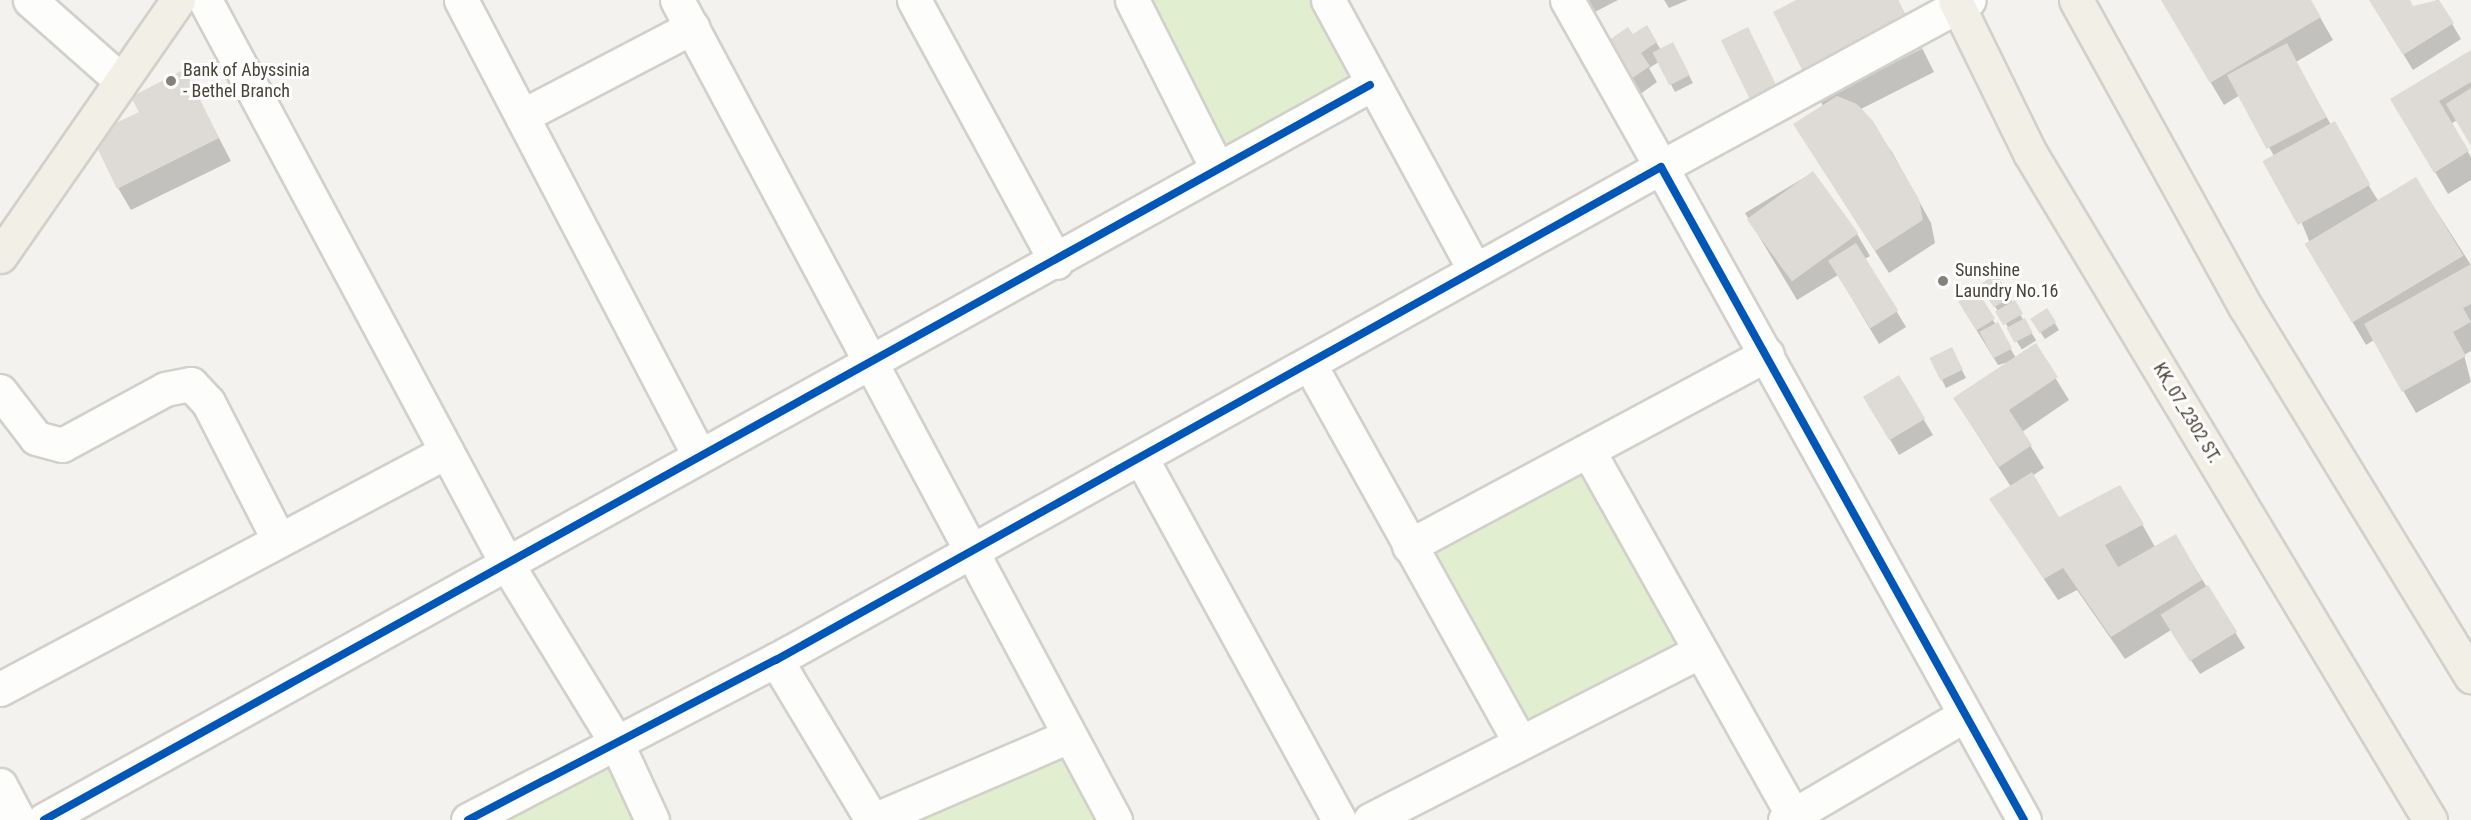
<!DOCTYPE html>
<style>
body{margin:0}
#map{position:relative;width:2471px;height:820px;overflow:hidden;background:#f4f2ee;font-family:"Roboto Condensed",sans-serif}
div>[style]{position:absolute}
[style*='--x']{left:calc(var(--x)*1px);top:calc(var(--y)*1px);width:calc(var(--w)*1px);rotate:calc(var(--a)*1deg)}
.green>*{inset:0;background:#e1eecf;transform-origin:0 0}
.shadow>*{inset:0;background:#0003;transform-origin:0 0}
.building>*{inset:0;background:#dedbd6;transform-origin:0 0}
.roads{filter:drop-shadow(2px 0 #d2d0cb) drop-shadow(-2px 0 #d2d0cb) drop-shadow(0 2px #d2d0cb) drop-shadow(0 -2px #d2d0cb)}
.street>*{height:33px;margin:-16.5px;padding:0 16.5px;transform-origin:16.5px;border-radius:16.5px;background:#fdfdfc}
.primary>*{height:33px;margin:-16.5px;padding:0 16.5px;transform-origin:16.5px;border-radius:16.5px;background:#f2efe6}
.cycleway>*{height:8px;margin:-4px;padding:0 4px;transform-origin:4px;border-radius:4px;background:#0057b8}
.dots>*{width:16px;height:16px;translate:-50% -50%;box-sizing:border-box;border:3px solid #fff;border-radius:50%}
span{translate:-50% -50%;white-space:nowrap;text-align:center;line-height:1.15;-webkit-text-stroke:6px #fff;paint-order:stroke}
.poi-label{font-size:18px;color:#4b4439}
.left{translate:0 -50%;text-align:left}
.street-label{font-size:18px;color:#4b4439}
</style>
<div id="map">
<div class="green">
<div style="clip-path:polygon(1132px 0,1328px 0,1370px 85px,1217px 168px)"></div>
<div style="left:1589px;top:452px;width:228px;height:203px;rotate:61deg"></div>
<div style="clip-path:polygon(1067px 737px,1115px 820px,874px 820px)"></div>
<div style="clip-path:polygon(616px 742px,652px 820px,468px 820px)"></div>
</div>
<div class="shadow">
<div style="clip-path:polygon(1580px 0,1618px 0,1589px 15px)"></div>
<div style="clip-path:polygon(1664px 0,1688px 0,1669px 8px)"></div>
<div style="clip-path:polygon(1799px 0,1898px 0,1934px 72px,1859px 110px,1892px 152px,1931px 223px,1935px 243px,1889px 273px,1808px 146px,1823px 106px,1775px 12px)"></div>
<div style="clip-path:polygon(2162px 0,2310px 0,2333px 40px,2296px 62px,2331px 125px,2379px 202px,2416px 179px,2471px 265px,2471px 351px,2464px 355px,2471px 382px,2416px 413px,2374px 340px,2366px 345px,2320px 267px,2274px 156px,2240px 95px,2224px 105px)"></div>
<div style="clip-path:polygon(2370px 0,2408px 0,2413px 8px,2438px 0,2461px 39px,2413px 70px)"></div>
<div style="clip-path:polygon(1633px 36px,1656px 42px,1661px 50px,1673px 44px,1693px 83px,1675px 92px,1659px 62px,1649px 68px,1657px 82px,1628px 103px)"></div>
<div style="clip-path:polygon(2471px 52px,2471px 144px,2457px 120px,2451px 124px,2471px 157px,2471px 180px,2448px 194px,2392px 99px)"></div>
<div style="clip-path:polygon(184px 71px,231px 161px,131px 210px,118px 188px,141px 113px)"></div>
<div style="clip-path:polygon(1812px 173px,1857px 234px,1870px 256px,1865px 259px,1906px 327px,1879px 344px,1838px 275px,1797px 300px,1745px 213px)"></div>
<div style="left:1996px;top:276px;width:76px;height:17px;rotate:58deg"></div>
<div style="clip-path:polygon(1976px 292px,2016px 358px,2035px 345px,2069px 400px,2022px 432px,2044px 468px,2032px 476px,2059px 519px,2142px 524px,2155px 547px,2175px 536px,2245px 648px,2200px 674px,2171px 630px,2125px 659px,2077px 590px,2058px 600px,1991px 500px,2011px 487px,1968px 420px,2012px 361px,1998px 365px,1964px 310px)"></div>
<div style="clip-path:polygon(2047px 310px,2059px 330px,2045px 339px,2037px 327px)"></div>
<div style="clip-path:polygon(1951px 349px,1966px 378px,1946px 388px,1942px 380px)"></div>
<div style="clip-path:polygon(1898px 377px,1933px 435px,1899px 455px,1874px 412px)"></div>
</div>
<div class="building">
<div style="clip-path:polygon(1796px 0,1898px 0,1922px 49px,1818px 101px,1773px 12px)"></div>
<div style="clip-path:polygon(2161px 0,2311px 0,2321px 17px,2210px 83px)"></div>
<div style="clip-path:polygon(2369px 0,2410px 0,2413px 6px,2439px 0,2454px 23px,2403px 55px)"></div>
<div style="clip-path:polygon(1647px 25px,1657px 42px,1641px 53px,1650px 66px,1618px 88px,1593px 51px,1628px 27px,1633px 34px)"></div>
<div style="left:1748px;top:27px;width:70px;height:30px;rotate:64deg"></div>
<div style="left:1673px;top:42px;width:37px;height:23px;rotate:63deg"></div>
<div style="left:2287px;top:43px;width:84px;height:68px;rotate:62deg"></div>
<div style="clip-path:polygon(2471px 50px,2471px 82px,2439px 101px,2469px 151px,2434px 173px,2390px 99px)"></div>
<div style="clip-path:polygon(185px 69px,219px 138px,117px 189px,91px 135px,139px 112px,131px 97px)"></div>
<div style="clip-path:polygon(2471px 88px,2471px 146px,2446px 104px)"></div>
<div style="clip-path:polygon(1837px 96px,1857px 104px,1873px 121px,1919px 199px,1923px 220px,1875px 251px,1793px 124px)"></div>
<div style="left:2335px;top:121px;width:73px;height:83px;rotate:61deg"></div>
<div style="left:1813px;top:171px;width:77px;height:82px;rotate:54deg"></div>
<div style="left:2416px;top:177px;width:92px;height:130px;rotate:59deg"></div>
<div style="left:1856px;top:243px;width:80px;height:33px;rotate:58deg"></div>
<div style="clip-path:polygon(2471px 264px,2471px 304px,2463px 308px,2471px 322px,2453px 332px,2466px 356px,2402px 392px,2364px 324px)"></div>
<div style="left:1996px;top:274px;width:27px;height:20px;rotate:57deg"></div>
<div style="left:1977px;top:290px;width:34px;height:22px;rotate:58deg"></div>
<div style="left:2015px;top:300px;width:16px;height:23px;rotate:60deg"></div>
<div style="left:2047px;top:308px;width:17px;height:20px;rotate:57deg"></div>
<div style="left:2025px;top:318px;width:17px;height:21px;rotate:62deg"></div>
<div style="left:1998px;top:322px;width:30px;height:21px;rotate:62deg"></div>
<div style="clip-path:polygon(2036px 343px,2058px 377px,2009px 410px,2032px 445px,1999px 467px,1953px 398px)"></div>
<div style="left:1952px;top:347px;width:25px;height:25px;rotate:64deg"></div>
<div style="left:1899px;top:375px;width:51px;height:42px;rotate:59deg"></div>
<div style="clip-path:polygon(2032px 472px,2059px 517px,2120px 485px,2144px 524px,2105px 545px,2118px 567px,2176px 534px,2202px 580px,2111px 637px,2063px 568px,2044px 579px,1989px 499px)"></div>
<div style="left:2208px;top:585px;width:55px;height:56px;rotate:58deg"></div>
</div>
<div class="roads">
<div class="street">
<div style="--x:30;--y:0;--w:104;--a:41.5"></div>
<div style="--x:205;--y:0;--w:642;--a:61.84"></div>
<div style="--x:508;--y:566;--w:206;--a:58.5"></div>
<div style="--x:616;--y:742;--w:86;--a:65.2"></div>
<div style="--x:461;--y:0;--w:513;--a:62.39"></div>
<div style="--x:677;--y:0;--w:930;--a:61.89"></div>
<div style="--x:914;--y:0;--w:298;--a:61.5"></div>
<div style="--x:1132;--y:0;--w:188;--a:63.2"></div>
<div style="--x:1328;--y:0;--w:306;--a:61.5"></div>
<div style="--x:1567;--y:0;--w:192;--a:60.6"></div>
<div style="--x:1661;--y:167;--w:350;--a:-28.5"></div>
<div style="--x:524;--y:115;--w:190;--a:-27.6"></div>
<div style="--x:1310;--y:365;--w:430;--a:60.9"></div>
<div style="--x:0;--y:391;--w:59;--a:52.5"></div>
<div style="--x:36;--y:438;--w:27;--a:15"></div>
<div style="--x:62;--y:445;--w:117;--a:-28.5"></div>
<div style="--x:165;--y:389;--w:26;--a:-11"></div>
<div style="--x:191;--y:384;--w:25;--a:47"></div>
<div style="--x:208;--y:402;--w:155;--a:62.8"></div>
<div style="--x:1589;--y:452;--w:416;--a:60.7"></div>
<div style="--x:1141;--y:458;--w:413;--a:61.3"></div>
<div style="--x:1409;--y:546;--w:406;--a:-28.2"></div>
<div style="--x:776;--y:660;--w:187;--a:59"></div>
<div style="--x:0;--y:689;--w:506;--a:-28.03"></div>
<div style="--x:0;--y:785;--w:40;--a:62"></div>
<div style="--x:44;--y:820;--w:1516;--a:-29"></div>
<div style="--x:468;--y:820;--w:347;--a:-27.5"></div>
<div style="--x:776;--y:660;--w:1013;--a:-29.12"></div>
<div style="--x:1661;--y:167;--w:747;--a:60.93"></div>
<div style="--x:874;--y:820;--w:210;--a:-23.3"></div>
<div style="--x:1370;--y:820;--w:371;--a:-27.1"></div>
<div style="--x:1785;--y:820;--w:208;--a:-30.3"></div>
</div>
<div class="primary">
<div style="--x:1955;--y:0;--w:170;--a:63.9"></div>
<div style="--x:2030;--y:153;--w:778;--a:59.05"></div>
<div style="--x:2076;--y:0;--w:350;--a:61.1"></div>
<div style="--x:2245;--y:306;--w:434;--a:58.6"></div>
<div style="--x:0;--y:256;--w:312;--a:-55.2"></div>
</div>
</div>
<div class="cycleway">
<div style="--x:44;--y:820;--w:1516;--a:-29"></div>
<div style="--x:468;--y:820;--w:347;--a:-27.5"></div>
<div style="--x:776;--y:660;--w:1013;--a:-29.12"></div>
<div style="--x:1661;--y:167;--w:747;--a:60.93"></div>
</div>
<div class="dots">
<div style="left:171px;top:81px;background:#868178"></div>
<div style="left:1943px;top:281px;background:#868178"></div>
</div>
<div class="poi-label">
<span class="left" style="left:183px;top:81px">Bank of Abyssinia<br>- Bethel Branch</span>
<span class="left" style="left:1955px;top:281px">Sunshine<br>Laundry No.16</span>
</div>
<div class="street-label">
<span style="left:2187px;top:413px;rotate:59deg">KK_07_2302 ST.</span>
</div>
</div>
